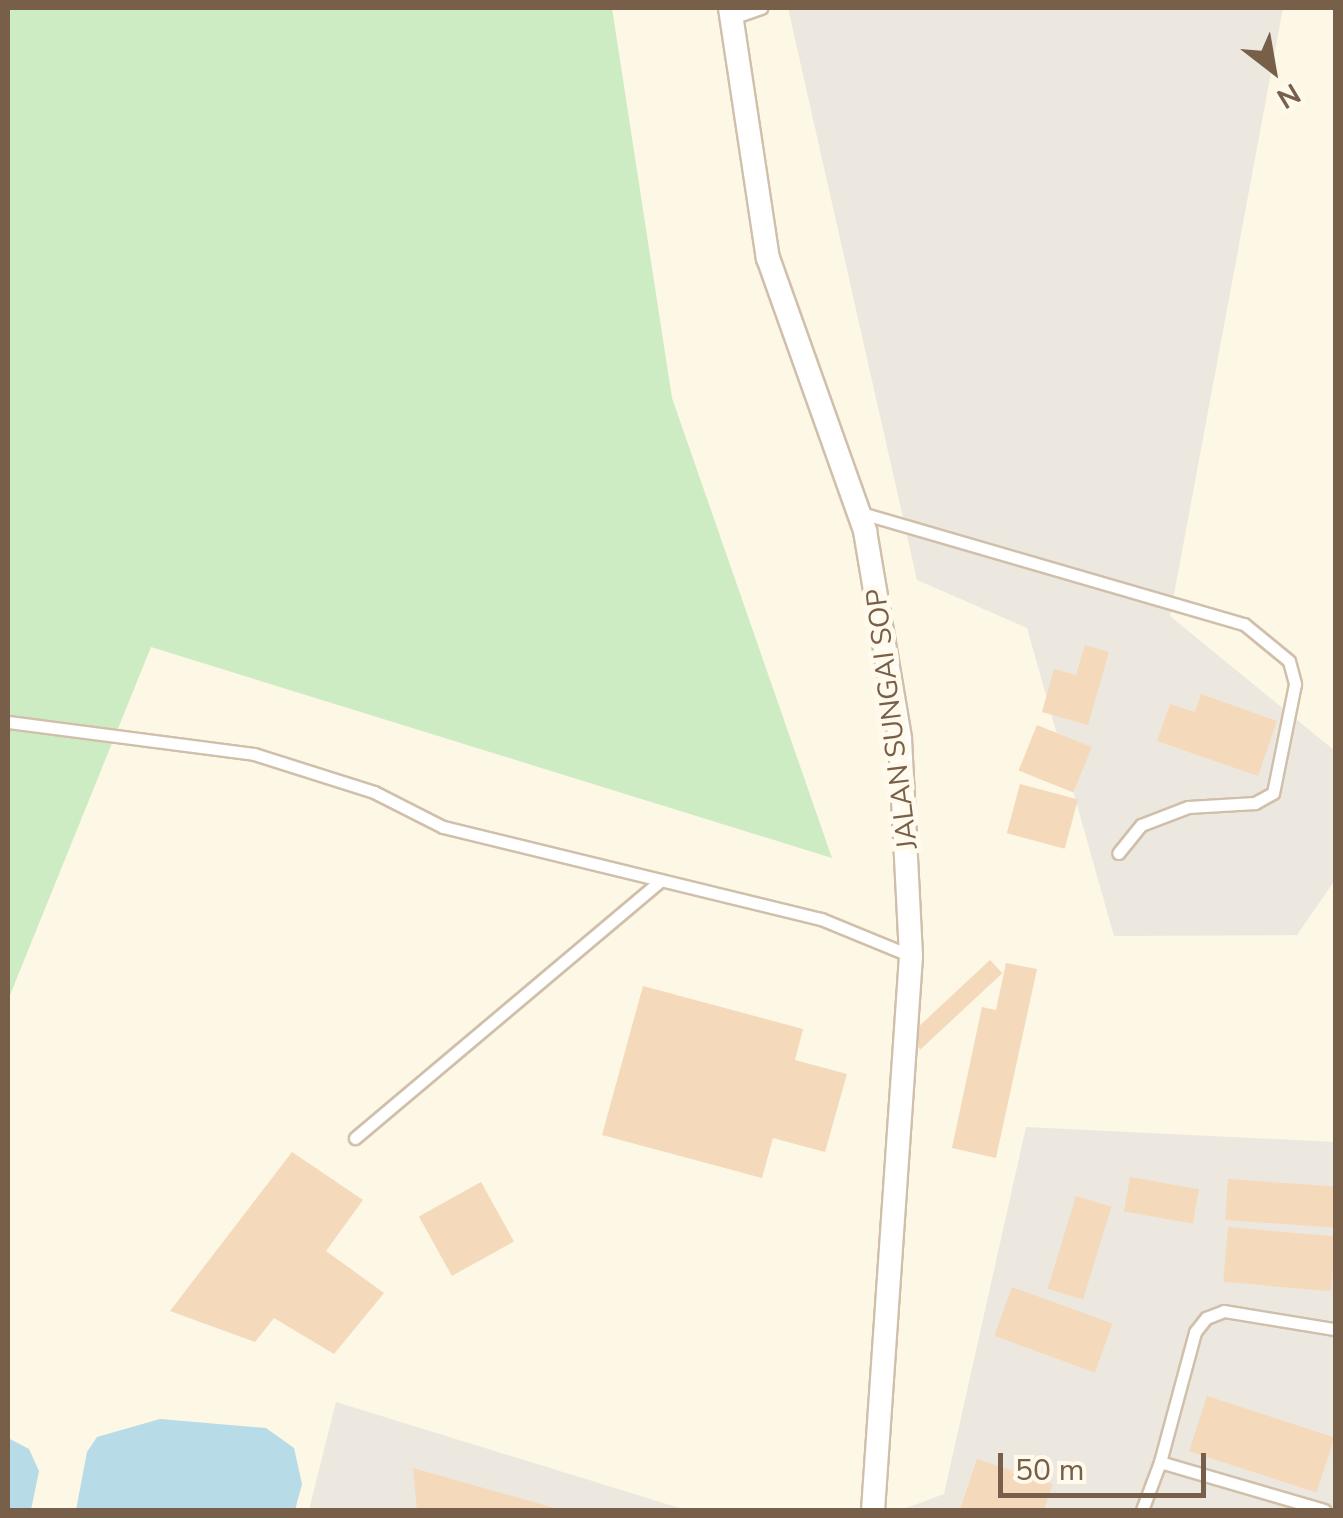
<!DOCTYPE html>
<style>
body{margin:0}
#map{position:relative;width:1343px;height:1518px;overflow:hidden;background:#fdf7e5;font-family:"Nunito Sans",sans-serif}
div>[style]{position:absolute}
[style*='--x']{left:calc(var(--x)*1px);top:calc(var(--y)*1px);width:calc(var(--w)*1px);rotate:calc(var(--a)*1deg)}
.industrial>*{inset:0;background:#ede8df}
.green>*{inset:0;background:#ceecc3}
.water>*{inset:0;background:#b8dbe8}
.building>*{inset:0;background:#f4d9bb;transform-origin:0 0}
.roads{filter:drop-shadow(2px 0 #d0bfab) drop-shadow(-2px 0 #d0bfab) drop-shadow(0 2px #d0bfab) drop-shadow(0 -2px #d0bfab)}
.service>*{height:11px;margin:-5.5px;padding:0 5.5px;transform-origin:5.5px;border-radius:5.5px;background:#fff}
.minor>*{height:22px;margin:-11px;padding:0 11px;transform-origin:11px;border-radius:11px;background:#fff}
span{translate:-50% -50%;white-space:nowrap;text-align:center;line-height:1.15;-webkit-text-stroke:10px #fffaec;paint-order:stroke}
.street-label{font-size:28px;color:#785f49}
.frame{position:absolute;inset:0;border:10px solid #785f49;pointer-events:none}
.north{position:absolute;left:1223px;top:20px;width:100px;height:100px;-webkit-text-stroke:8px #fffaec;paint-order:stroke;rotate:149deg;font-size:28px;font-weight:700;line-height:40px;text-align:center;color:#785f49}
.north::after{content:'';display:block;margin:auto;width:35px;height:45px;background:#785f49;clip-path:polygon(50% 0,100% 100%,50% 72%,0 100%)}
.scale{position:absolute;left:998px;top:1453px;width:208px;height:45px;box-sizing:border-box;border:5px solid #785f49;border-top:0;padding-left:12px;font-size:30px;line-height:35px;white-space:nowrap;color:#785f49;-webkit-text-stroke:8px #fffaec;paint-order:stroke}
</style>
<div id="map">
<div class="industrial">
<div style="clip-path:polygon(788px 8px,1283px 8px,1170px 616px,1335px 751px,1335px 880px,1297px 935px,1114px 936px,1027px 628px,917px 580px)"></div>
<div style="clip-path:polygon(1026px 1127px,1335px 1142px,1335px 1510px,901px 1510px,944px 1494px)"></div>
<div style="clip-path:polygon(336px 1402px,686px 1510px,309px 1510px)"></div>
</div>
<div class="green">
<div style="clip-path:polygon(8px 8px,612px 8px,672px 398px,832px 858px,151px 647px,8px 1000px)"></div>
</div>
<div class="water">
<div style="clip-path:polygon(160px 1419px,266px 1428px,294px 1448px,302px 1484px,295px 1510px,76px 1510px,87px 1452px,97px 1437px)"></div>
<div style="clip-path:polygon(10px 1439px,29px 1449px,39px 1471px,31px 1510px,8px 1510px)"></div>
</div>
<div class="building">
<div style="clip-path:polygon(1085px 645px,1109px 652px,1088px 725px,1042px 712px,1054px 669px,1076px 675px)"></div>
<div style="clip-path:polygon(1201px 694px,1277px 721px,1258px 776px,1157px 741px,1170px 704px,1195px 712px)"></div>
<div style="left:1037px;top:725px;width:59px;height:49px;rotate:22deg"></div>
<div style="left:1020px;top:784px;width:60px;height:51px;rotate:15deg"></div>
<div style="left:990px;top:960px;width:18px;height:112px;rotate:47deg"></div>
<div style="clip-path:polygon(1006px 963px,1037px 969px,996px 1158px,952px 1148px,982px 1007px,996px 1010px)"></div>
<div style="clip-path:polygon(643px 986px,803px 1029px,795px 1060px,847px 1074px,825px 1152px,773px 1138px,762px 1178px,602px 1135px)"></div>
<div style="clip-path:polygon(292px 1152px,363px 1200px,326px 1251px,384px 1293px,334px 1354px,274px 1318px,255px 1342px,170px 1311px)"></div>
<div style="left:1130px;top:1177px;width:70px;height:35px;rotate:10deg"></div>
<div style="left:1228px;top:1179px;width:108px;height:41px;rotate:4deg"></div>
<div style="left:481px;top:1182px;width:68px;height:71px;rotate:61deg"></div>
<div style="left:1076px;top:1196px;width:37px;height:97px;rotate:17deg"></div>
<div style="left:1228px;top:1227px;width:108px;height:55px;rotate:5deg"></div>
<div style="left:1012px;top:1287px;width:107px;height:52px;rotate:20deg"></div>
<div style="left:1207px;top:1396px;width:134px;height:58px;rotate:18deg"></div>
<div style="clip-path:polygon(977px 1459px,1053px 1484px,1044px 1510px,960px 1510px)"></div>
<div style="clip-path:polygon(413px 1468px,558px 1509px,557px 1510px,417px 1510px)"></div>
</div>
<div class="roads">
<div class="service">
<div style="--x:732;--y:18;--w:31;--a:-19"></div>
<div style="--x:858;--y:512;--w:402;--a:16.2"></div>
<div style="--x:1244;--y:624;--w:58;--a:39.4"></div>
<div style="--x:1289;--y:661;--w:24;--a:75"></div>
<div style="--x:1295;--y:684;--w:111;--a:101.4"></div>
<div style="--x:1273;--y:793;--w:21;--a:151"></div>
<div style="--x:1255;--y:803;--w:67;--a:176.6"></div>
<div style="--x:1188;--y:807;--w:50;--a:159"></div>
<div style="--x:1141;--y:825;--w:36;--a:129"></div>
<div style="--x:8;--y:722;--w:248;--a:7.4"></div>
<div style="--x:254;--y:754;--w:126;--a:17.6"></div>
<div style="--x:374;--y:792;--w:77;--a:26.9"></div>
<div style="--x:443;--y:827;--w:389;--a:13.7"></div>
<div style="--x:821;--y:919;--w:97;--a:22.3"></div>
<div style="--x:355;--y:1138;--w:400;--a:-40.1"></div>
<div style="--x:1160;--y:1462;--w:135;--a:-74.9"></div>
<div style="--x:1195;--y:1332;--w:18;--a:-52"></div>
<div style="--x:1206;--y:1318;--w:19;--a:-21"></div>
<div style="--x:1224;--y:1311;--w:111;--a:9.3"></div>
<div style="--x:1142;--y:1510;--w:51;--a:-69.4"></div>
<div style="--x:1160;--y:1462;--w:171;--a:16.3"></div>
</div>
<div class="minor">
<div style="--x:730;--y:8;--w:253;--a:81.4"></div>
<div style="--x:768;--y:258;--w:290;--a:70.4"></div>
<div style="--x:865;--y:531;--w:211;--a:80.4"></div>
<div style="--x:900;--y:739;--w:217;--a:87.1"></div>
<div style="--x:911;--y:956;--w:555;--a:93.92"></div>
</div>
</div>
<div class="street-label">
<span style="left:892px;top:719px;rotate:-97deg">JALAN SUNGAI SOP</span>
</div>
<div class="frame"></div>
<div class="north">N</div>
<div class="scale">50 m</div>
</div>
